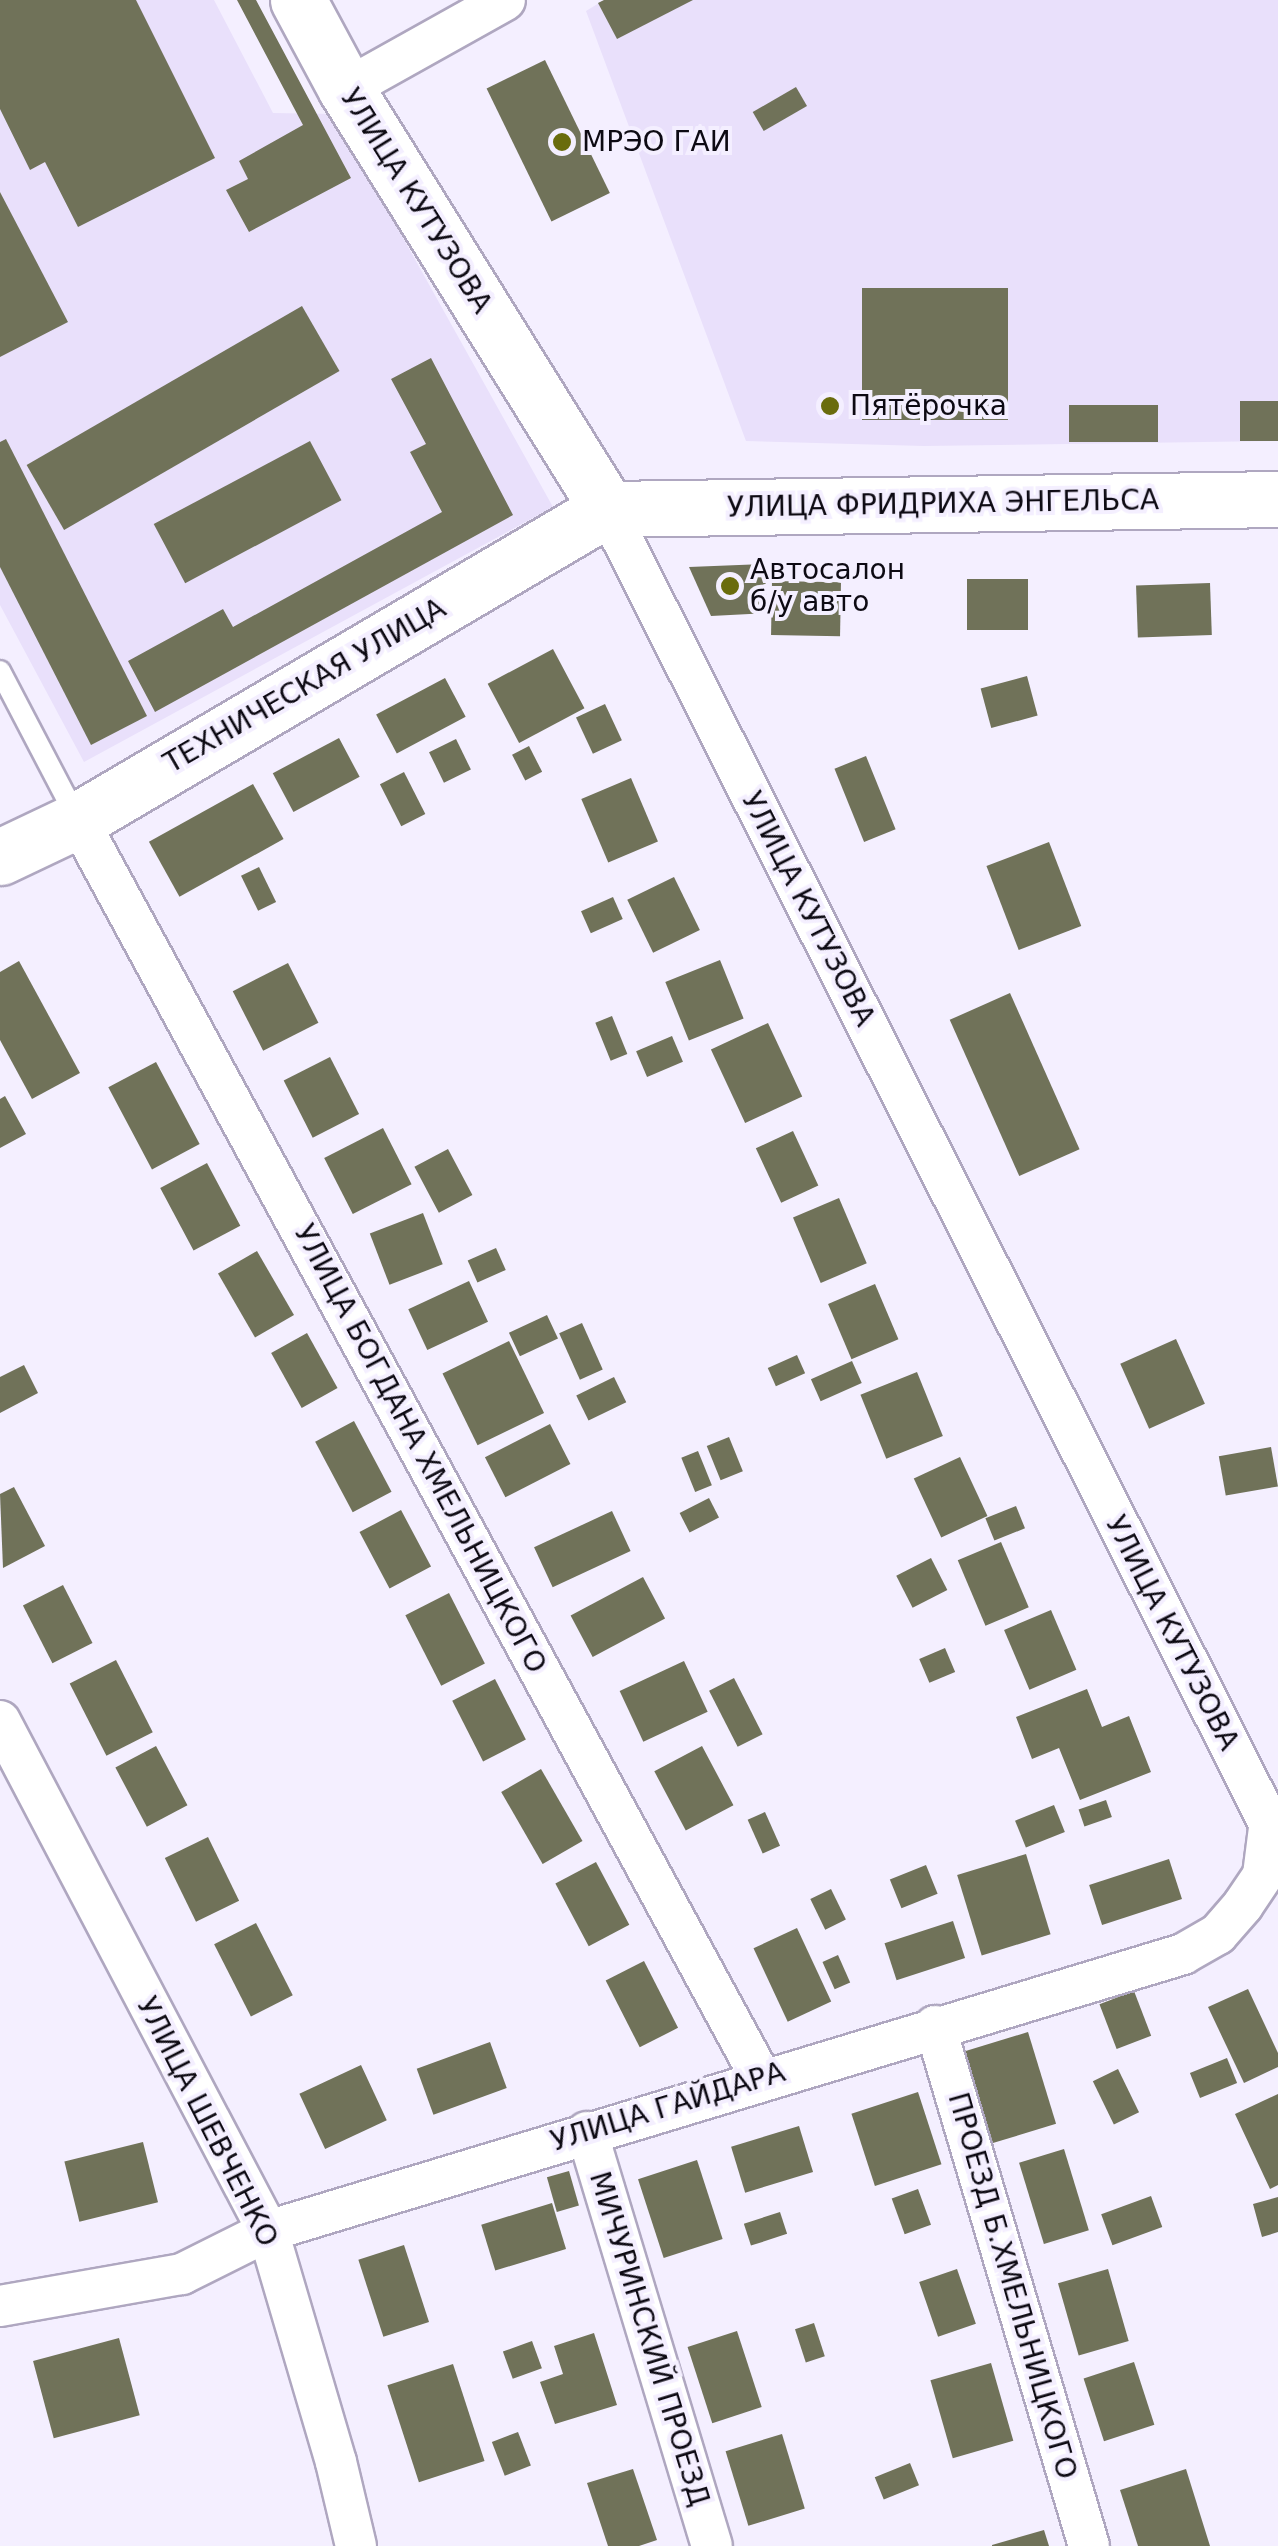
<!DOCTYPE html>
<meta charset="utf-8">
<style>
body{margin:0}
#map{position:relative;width:1278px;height:2546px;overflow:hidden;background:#f4efff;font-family:"DejaVu Sans",sans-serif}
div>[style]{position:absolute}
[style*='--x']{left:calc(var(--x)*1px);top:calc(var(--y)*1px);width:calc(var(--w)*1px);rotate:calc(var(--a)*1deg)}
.built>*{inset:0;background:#e9e0fb}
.building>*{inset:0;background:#707259;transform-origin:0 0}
.roads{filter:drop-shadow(2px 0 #afa7c0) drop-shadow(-2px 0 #afa7c0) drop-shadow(0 2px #afa7c0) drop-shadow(0 -2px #afa7c0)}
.lane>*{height:20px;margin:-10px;padding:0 10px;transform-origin:10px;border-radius:10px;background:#fff}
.street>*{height:40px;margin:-20px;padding:0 20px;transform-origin:20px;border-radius:20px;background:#fff}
.secondary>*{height:55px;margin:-27.5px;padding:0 27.5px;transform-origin:27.5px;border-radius:27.5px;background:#fff}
.dots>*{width:28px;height:28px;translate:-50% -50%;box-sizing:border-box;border:5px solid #f4efff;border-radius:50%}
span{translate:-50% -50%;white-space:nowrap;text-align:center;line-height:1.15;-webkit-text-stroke:8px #f4efff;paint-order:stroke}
.poi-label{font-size:28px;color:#0d0a13}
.left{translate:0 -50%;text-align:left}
.street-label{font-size:28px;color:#0d0a13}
</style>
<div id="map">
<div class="built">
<div style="clip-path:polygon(0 0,214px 0,273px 113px,334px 114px,553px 507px,84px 762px,0 605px)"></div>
<div style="clip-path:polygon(604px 0,1278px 0,1278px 441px,924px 446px,746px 441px,586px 11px)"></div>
</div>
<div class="building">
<div style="clip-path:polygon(0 0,136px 0,215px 158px,78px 227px,45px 162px,30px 170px,0 109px)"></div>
<div style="clip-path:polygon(237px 0,256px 0,351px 178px,249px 232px,226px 190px,248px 179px,239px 161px,303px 125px)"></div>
<div style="clip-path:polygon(604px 0,693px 0,617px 39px,598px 3px)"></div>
<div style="left:545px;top:60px;width:148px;height:65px;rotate:64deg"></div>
<div style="left:796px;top:87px;width:22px;height:50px;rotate:60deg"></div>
<div style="clip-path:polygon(0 192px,68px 322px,0 357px)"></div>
<div style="left:1008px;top:288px;width:132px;height:146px;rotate:90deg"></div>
<div style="left:302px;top:306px;width:75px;height:318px;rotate:60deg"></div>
<div style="clip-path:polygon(431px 358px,513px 515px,155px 712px,128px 661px,223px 609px,233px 627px,442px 512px,410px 452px,426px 444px,391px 379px)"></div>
<div style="left:1240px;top:401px;width:38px;height:40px"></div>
<div style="left:1069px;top:405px;width:89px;height:37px"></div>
<div style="clip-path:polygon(6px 439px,147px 716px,91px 745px,0 567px,0 442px)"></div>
<div style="left:310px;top:441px;width:67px;height:177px;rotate:62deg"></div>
<div style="clip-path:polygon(765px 564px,767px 613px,711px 616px,689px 567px)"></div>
<div style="left:967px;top:579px;width:61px;height:51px"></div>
<div style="left:772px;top:581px;width:69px;height:54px;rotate:1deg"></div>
<div style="left:1210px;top:583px;width:52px;height:74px;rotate:88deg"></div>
<div style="left:553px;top:649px;width:67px;height:74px;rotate:62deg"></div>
<div style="left:1027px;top:676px;width:41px;height:48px;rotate:75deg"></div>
<div style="left:445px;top:678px;width:44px;height:78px;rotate:62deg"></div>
<div style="left:605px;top:704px;width:40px;height:32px;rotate:65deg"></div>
<div style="left:339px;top:738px;width:44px;height:75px;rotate:62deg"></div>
<div style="left:456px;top:739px;width:34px;height:30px;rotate:64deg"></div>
<div style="left:529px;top:746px;width:29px;height:19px;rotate:63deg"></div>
<div style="left:866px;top:756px;width:79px;height:34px;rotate:68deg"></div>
<div style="left:404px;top:772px;width:47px;height:27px;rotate:63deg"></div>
<div style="left:631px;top:778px;width:69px;height:54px;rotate:67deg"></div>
<div style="left:253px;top:784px;width:63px;height:119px;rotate:61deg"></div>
<div style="left:1049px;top:842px;width:90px;height:67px;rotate:69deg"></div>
<div style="left:259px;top:867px;width:39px;height:20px;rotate:64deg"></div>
<div style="left:674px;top:877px;width:59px;height:52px;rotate:64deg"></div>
<div style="left:613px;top:897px;width:24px;height:35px;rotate:66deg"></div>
<div style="left:720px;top:960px;width:63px;height:59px;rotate:68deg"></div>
<div style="clip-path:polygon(19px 961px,80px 1073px,32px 1099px,0 1040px,0 972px)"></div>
<div style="left:288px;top:963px;width:67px;height:62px;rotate:63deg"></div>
<div style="left:1010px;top:993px;width:171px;height:66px;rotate:66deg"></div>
<div style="left:612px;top:1016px;width:41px;height:18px;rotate:68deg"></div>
<div style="left:768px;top:1023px;width:81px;height:63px;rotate:65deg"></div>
<div style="left:672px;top:1036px;width:28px;height:39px;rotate:67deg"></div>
<div style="left:330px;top:1057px;width:64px;height:52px;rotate:63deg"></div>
<div style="left:156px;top:1062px;width:93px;height:54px;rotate:62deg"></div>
<div style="clip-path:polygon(5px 1096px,26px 1134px,0 1148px,0 1099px)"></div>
<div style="left:383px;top:1128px;width:63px;height:66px;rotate:63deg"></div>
<div style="left:793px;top:1131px;width:60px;height:41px;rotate:65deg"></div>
<div style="left:448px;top:1149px;width:52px;height:38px;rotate:62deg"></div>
<div style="left:207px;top:1163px;width:71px;height:53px;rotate:62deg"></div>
<div style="left:839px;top:1198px;width:71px;height:50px;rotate:67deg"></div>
<div style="left:423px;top:1213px;width:55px;height:57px;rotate:69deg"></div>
<div style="left:496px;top:1248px;width:24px;height:31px;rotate:66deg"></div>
<div style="left:257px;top:1251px;width:74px;height:45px;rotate:60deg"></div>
<div style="left:469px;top:1281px;width:45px;height:67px;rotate:65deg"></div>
<div style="left:875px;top:1284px;width:60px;height:51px;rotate:67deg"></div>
<div style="left:547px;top:1315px;width:26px;height:42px;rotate:65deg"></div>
<div style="left:582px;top:1323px;width:51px;height:25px;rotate:66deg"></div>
<div style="left:307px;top:1333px;width:63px;height:41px;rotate:61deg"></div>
<div style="left:1176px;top:1339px;width:71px;height:61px;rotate:66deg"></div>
<div style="left:509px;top:1341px;width:80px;height:74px;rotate:64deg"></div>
<div style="left:797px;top:1355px;width:20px;height:32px;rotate:66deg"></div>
<div style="left:852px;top:1361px;width:24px;height:45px;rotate:66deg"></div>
<div style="clip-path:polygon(24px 1365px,38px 1393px,0 1413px,0 1377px)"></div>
<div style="left:917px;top:1372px;width:69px;height:61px;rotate:68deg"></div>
<div style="left:614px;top:1377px;width:28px;height:42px;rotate:64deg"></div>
<div style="left:354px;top:1421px;width:80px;height:44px;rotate:62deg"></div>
<div style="left:550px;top:1424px;width:45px;height:73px;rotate:63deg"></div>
<div style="left:729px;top:1437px;width:37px;height:24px;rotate:68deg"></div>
<div style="left:1271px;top:1447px;width:40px;height:53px;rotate:80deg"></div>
<div style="left:698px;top:1451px;width:37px;height:18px;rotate:68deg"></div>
<div style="left:960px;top:1457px;width:65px;height:51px;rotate:65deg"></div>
<div style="clip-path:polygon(14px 1487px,45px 1546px,3px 1568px,0 1494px)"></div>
<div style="left:709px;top:1498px;width:22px;height:33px;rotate:63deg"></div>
<div style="left:1016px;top:1506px;width:24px;height:33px;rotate:68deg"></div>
<div style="left:401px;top:1510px;width:64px;height:47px;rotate:62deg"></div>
<div style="left:612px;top:1511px;width:44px;height:86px;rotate:65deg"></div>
<div style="left:1001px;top:1542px;width:71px;height:47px;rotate:67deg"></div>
<div style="left:931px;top:1558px;width:36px;height:39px;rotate:63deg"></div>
<div style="left:643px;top:1577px;width:47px;height:82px;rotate:62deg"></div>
<div style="left:63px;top:1585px;width:65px;height:45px;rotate:63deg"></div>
<div style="left:449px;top:1593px;width:79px;height:49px;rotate:63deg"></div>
<div style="left:1051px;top:1610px;width:65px;height:51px;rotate:67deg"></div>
<div style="left:945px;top:1648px;width:26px;height:28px;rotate:67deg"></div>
<div style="left:116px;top:1660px;width:81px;height:52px;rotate:63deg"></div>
<div style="left:684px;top:1661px;width:56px;height:71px;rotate:65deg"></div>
<div style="left:734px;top:1678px;width:63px;height:28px;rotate:63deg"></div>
<div style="left:495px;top:1679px;width:68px;height:48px;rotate:63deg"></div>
<div style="clip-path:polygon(1087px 1689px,1102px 1727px,1129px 1716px,1151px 1772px,1080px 1800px,1059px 1748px,1032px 1759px,1016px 1717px)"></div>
<div style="left:156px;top:1746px;width:67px;height:46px;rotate:62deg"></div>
<div style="left:702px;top:1746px;width:67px;height:54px;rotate:62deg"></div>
<div style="left:541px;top:1769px;width:83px;height:46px;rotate:60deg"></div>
<div style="left:1106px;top:1800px;width:18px;height:29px;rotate:71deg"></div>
<div style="left:1054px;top:1805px;width:29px;height:42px;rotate:68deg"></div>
<div style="left:765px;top:1812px;width:37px;height:19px;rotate:66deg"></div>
<div style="left:208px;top:1837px;width:71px;height:48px;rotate:64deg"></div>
<div style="left:1026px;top:1854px;width:84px;height:72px;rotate:73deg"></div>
<div style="left:1169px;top:1859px;width:42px;height:84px;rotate:72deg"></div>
<div style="left:596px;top:1862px;width:71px;height:46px;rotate:62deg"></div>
<div style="left:926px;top:1865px;width:31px;height:39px;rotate:68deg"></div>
<div style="left:831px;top:1889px;width:34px;height:23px;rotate:64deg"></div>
<div style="left:953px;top:1921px;width:39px;height:72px;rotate:72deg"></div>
<div style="left:256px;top:1923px;width:81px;height:47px;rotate:63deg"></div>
<div style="left:797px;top:1928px;width:81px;height:48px;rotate:65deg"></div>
<div style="left:838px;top:1955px;width:30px;height:17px;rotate:66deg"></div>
<div style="left:644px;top:1961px;width:75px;height:43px;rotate:63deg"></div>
<div style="clip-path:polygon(1248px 1989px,1278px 2053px,1278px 2067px,1244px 2083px,1208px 2007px)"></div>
<div style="left:1134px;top:1991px;width:48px;height:37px;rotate:69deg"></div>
<div style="left:1028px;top:2032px;width:96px;height:66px;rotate:73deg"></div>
<div style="left:490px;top:2042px;width:49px;height:78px;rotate:70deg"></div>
<div style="left:1227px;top:2058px;width:27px;height:40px;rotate:68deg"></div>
<div style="left:361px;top:2065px;width:61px;height:68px;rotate:65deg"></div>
<div style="left:1118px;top:2069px;width:48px;height:28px;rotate:64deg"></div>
<div style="left:918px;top:2092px;width:76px;height:70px;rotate:72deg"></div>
<div style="clip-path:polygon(1278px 2094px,1278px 2185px,1270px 2189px,1235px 2114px)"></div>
<div style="left:799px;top:2126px;width:48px;height:71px;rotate:73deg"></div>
<div style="left:143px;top:2142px;width:62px;height:81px;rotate:76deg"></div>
<div style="left:1064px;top:2149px;width:85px;height:47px;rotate:73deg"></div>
<div style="left:697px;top:2160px;width:83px;height:62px;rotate:72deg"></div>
<div style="left:569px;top:2171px;width:36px;height:23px;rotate:74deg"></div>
<div style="left:918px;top:2189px;width:38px;height:28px;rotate:70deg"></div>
<div style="left:1151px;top:2196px;width:33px;height:53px;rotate:70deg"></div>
<div style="clip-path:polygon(1278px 2197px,1278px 2232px,1262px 2237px,1253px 2204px)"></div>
<div style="left:552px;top:2203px;width:48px;height:74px;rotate:73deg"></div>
<div style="left:780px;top:2212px;width:23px;height:38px;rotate:72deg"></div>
<div style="left:404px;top:2245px;width:81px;height:48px;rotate:72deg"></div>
<div style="left:957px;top:2269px;width:58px;height:40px;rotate:71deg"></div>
<div style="left:1108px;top:2269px;width:75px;height:52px;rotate:74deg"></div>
<div style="left:814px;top:2323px;width:35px;height:20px;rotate:72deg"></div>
<div style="left:737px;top:2331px;width:80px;height:52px;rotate:72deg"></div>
<div style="clip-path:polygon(594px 2333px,617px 2405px,555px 2424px,540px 2382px,563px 2374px,554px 2346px)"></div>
<div style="left:119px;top:2338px;width:80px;height:89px;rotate:75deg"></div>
<div style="left:532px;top:2341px;width:29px;height:31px;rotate:70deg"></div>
<div style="left:1134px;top:2362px;width:66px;height:53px;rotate:72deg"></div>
<div style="left:991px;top:2363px;width:81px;height:63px;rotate:74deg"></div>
<div style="left:453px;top:2364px;width:102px;height:69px;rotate:72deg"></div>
<div style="left:518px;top:2432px;width:36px;height:28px;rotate:69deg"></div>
<div style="left:782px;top:2434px;width:78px;height:59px;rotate:73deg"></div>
<div style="left:910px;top:2463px;width:24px;height:38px;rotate:68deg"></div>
<div style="clip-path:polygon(633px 2469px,657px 2540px,639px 2546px,608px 2546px,587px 2483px)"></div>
<div style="clip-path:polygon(1186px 2469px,1210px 2546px,1138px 2546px,1120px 2490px)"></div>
<div style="clip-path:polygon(1044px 2530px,1049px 2546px,992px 2546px,992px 2545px)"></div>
</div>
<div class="roads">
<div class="lane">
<div style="--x:0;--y:671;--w:168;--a:62.4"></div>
</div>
<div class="street">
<div style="--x:346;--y:89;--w:182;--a:-29.2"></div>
<div style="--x:607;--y:509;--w:1491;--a:63.26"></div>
<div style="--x:78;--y:820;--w:1431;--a:61.5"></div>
<div style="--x:0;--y:1721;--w:576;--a:62.28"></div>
<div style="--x:268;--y:2231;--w:241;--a:73.6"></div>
<div style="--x:336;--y:2462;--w:86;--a:76.6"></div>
<div style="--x:935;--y:2026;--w:542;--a:73.5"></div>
<div style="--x:587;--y:2132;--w:432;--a:73.2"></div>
<div style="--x:0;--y:2306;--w:185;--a:-10"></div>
<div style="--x:182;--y:2274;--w:96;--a:-26.6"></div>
<div style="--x:268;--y:2231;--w:956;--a:-16.84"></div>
<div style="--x:1183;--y:1954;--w:40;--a:-29.7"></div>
<div style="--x:1218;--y:1934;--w:38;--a:-49"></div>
<div style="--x:1243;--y:1905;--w:36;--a:-56"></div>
<div style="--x:1263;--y:1875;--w:47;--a:-82.7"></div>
</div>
<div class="secondary">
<div style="--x:298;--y:0;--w:101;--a:61.7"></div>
<div style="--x:346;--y:89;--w:494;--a:58.1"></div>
<div style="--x:0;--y:857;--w:86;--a:-25.4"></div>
<div style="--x:78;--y:820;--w:614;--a:-30.45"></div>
<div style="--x:607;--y:509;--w:671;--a:-0.85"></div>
</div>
</div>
<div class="dots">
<div style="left:562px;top:142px;background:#6a6c0d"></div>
<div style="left:830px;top:406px;background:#6a6c0d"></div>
<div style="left:730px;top:586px;background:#6a6c0d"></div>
</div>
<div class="poi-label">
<span class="left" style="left:582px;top:142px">МРЭО ГАИ</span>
<span class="left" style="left:850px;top:406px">Пятёрочка</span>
<span class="left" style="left:750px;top:586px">Автосалон<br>б/у авто</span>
</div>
<div class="street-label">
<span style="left:416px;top:201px;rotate:58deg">УЛИЦА КУТУЗОВА</span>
<span style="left:943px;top:504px;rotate:-1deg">УЛИЦА ФРИДРИХА ЭНГЕЛЬСА</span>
<span style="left:305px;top:686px;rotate:-30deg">ТЕХНИЧЕСКАЯ УЛИЦА</span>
<span style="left:808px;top:909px;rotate:63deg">УЛИЦА КУТУЗОВА</span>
<span style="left:420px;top:1449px;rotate:62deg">УЛИЦА БОГДАНА ХМЕЛЬНИЦКОГО</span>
<span style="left:1172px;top:1633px;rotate:63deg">УЛИЦА КУТУЗОВА</span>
<span style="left:668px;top:2107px;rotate:-17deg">УЛИЦА ГАЙДАРА</span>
<span style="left:207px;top:2122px;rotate:63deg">УЛИЦА ШЕВЧЕНКО</span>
<span style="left:1012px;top:2286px;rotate:74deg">ПРОЕЗД Б.ХМЕЛЬНИЦКОГО</span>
<span style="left:649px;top:2339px;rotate:73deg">МИЧУРИНСКИЙ ПРОЕЗД</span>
</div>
</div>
